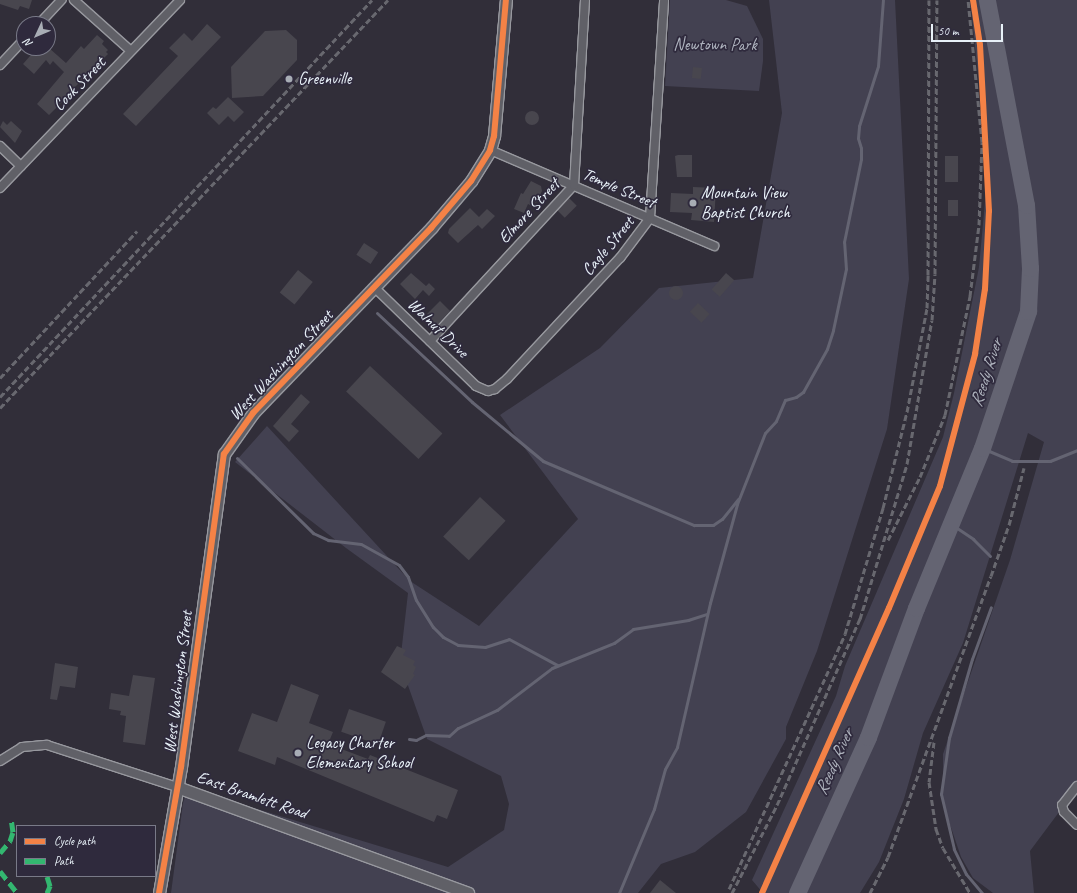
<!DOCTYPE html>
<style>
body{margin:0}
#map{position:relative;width:1077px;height:893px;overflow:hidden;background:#312e39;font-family:Caveat,sans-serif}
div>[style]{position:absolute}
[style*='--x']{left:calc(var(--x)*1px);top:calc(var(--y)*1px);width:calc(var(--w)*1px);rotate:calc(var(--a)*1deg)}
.green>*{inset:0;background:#434151}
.stream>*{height:3px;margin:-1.5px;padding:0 1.5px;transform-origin:1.5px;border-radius:1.5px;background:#646472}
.river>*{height:17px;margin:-8.5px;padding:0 8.5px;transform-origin:8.5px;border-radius:8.5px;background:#646472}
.building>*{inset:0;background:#48464e;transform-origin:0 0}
.round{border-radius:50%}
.roads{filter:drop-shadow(1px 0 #98999f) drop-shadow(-1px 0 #98999f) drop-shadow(0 1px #98999f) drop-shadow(0 -1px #98999f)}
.street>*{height:8px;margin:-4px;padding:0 4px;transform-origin:4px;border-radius:4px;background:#606067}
.secondary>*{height:11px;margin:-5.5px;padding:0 5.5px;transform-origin:5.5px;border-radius:5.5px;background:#606067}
.rail>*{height:3px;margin-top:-1.5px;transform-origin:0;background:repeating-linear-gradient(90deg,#68686f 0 6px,transparent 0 9px)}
.quiet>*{height:5px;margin-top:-2.5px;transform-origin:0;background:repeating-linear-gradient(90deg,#33b770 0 10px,transparent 0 15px)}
.cycleway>*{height:6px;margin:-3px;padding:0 3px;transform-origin:3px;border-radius:3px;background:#f48246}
.dots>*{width:11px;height:11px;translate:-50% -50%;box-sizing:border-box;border:2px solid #2f2a3d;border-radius:50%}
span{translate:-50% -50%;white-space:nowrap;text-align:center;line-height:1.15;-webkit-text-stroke:3.5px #2f2a3d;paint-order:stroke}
.park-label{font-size:17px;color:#afb4bf}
.poi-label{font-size:17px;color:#e8f1f8}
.left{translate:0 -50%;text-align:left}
.street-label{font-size:17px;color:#e8f1f8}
.water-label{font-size:18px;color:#afb4be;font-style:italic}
.legend{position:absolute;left:16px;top:825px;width:140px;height:52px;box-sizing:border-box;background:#2f2a3d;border:1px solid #797a88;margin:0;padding:5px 7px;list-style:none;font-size:12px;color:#e8f1f8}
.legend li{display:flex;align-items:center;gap:8px;height:20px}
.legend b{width:20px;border:1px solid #797a88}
.north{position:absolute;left:16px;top:16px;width:40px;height:40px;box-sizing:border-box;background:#2f2a3d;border:1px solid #797a88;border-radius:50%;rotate:226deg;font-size:11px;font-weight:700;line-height:16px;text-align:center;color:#e8f1f8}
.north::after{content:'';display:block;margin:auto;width:14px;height:18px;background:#a8adb5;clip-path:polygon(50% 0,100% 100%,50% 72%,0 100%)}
.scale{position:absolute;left:931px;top:24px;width:72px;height:18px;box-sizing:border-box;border:2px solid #e8f1f8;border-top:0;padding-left:5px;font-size:12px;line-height:14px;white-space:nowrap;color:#e8f1f8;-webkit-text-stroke:3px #2f2a3d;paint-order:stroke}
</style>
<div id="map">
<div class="green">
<div style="clip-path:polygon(670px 0,726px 0,747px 6px,763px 39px,763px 61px,759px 91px,665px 86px)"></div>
<div style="clip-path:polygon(769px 0,895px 0,909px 279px,887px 429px,817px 651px,786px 727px,786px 739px,746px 812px,695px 852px,661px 864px,638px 893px,171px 893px,183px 803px,188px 788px,448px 867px,504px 830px,509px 804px,501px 776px,427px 739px,400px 663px,408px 593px,346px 548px,235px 462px,267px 426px,410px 581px,479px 626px,578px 519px,500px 415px,600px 348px,659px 288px,753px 278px,782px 113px)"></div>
<div style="clip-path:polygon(970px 0,1077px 0,1077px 788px,1030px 851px,1034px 893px,993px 893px,973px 878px,961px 857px,943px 804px,943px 754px,1010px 560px,1044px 442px,1028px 433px,963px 643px,923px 733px,904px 799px,879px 862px,860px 893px,763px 893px,752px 880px,836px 696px,845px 666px,943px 437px,954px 393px,979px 267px,985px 202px,986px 148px)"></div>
</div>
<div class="stream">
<div style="--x:377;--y:313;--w:130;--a:43.1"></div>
<div style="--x:472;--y:402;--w:92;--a:39.7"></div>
<div style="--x:543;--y:461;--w:164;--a:23"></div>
<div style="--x:694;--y:525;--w:19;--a:0"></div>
<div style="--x:713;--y:525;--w:11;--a:-34"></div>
<div style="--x:722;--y:519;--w:26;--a:-51"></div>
<div style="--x:982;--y:448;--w:33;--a:23"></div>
<div style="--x:1012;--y:461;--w:38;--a:0"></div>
<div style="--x:1050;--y:461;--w:29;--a:-22"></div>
<div style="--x:237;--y:458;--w:107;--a:44.6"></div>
<div style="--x:313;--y:533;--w:17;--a:25"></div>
<div style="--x:328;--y:540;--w:33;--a:7"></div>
<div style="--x:361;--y:544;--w:43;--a:28.9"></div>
<div style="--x:399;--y:565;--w:15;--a:53"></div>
<div style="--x:408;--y:577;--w:24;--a:71"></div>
<div style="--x:416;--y:600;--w:32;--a:58"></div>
<div style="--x:433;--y:627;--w:14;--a:45"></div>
<div style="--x:443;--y:637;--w:17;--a:28"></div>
<div style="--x:458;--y:645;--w:27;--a:4"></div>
<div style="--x:485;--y:647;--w:25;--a:-18"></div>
<div style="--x:509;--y:639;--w:55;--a:28.4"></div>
<div style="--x:951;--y:524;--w:27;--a:34"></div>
<div style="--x:973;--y:539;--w:24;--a:45"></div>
<div style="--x:409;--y:739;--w:7;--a:8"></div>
<div style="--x:416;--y:740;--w:11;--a:-27"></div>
<div style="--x:426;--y:735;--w:23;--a:2"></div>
<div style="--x:449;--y:736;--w:12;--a:-42"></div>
<div style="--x:458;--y:728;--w:43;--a:-24.8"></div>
<div style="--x:497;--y:710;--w:69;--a:-37.4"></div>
<div style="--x:552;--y:668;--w:67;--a:-22"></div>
<div style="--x:614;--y:643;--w:24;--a:-36"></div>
<div style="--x:633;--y:629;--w:56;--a:-9.3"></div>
<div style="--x:688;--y:620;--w:20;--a:-18"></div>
<div style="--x:619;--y:893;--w:91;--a:-67.4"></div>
<div style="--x:654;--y:809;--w:41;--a:-74.6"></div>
<div style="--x:665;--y:769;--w:25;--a:-61"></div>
<div style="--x:677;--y:747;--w:148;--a:-77.1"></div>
<div style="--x:710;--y:603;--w:103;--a:-74.7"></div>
<div style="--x:737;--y:504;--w:76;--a:-68.5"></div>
<div style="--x:765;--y:433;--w:16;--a:-47"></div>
<div style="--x:776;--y:421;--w:23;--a:-67"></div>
<div style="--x:785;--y:400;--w:11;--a:-15"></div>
<div style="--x:796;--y:397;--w:9;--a:-36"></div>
<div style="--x:803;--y:392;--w:49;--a:-60.8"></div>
<div style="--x:827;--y:349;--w:20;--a:-72"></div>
<div style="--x:833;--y:330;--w:62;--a:-78"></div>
<div style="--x:846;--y:269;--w:27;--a:-94"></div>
<div style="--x:844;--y:242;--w:85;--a:-78.4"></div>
<div style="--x:861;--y:159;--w:11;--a:-90"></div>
<div style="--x:861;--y:148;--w:10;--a:-107"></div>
<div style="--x:858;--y:138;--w:12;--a:-85"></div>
<div style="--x:859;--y:126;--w:63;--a:-72.4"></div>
<div style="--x:878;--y:66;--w:66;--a:-85.7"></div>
<div style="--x:982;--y:893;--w:25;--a:-130"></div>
<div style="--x:966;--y:874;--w:28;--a:-116"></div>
<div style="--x:954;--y:849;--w:57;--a:-103.3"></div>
<div style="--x:941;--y:794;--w:57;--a:-81.9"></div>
<div style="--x:949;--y:738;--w:82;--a:-73.8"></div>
<div style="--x:972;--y:659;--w:55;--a:-69.9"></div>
</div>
<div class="river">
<div style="--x:797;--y:893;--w:171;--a:-65.5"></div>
<div style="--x:868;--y:737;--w:138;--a:-69.6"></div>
<div style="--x:916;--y:608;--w:173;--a:-67.6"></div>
<div style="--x:982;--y:448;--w:145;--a:-71.4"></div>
<div style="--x:1028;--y:311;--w:43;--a:-87.3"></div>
<div style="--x:1030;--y:268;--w:63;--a:-93.6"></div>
<div style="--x:1026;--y:205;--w:209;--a:-100.8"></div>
</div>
<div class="building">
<div style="clip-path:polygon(0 0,32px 0,29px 9px,20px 6px,18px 10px,0 4px)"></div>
<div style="clip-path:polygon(207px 24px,221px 37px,136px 126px,123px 114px,178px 56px,169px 48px,184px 33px,192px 41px)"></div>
<div style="clip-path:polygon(286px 30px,297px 40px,297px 60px,263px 96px,232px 98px,231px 67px,265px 31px)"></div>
<div style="clip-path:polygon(97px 35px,104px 41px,102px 44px,108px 50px,106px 52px,108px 54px,71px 91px,73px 93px,65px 102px,63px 101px,49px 115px,37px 104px,64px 72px,53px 61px,50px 65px,46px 60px,34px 74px,23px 64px,37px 48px,49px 48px,66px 63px,81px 46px,84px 49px)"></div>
<div style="left:693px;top:67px;width:9px;height:11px;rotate:6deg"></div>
<div style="clip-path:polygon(228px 97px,244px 112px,234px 122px,228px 116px,219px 125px,207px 113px,213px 107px,216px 109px)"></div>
<div class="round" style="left:525px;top:111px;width:14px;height:14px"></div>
<div style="clip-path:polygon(3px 121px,7px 125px,11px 121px,22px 131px,15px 143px,0 127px)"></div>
<div style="clip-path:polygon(678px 155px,692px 155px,692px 177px,677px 177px,675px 156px)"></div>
<div style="left:945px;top:156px;width:13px;height:26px"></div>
<div style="clip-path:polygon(531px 181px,541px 186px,542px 191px,536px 203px,534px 201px,532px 206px,528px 204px,524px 213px,514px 209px,521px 193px,523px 194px)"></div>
<div style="clip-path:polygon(693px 187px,716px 188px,714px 222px,691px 220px,692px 213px,670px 212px,671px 193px,693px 194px)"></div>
<div style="left:569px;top:198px;width:11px;height:17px;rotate:45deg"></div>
<div style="left:948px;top:200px;width:10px;height:16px"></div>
<div style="clip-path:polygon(470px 208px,479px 217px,487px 209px,495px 216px,482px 229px,478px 225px,458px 243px,448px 233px,449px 229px)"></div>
<div style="left:364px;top:243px;width:17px;height:14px;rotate:33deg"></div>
<div style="left:298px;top:270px;width:19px;height:29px;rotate:39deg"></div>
<div style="clip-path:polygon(411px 273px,426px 286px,429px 283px,435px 289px,429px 296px,423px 290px,415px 299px,400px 284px)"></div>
<div style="left:726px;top:273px;width:11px;height:22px;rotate:41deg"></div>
<div class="round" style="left:669px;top:286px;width:14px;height:14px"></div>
<div style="clip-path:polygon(440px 301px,450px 311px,436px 326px,427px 314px)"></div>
<div style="left:698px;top:303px;width:16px;height:12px;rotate:43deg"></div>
<div style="left:370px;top:366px;width:99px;height:35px;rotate:43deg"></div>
<div style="clip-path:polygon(301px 394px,310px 402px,291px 424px,299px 431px,289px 442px,273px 426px)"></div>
<div style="left:480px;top:497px;width:35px;height:54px;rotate:43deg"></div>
<div style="clip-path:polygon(397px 646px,406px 650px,403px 655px,415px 661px,413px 665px,416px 667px,413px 674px,415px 675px,405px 689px,381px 672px)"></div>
<div style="clip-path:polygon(55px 663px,78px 667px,75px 688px,60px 686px,57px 700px,50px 699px)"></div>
<div style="clip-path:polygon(133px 675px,155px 678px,145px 745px,123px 742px,126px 716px,120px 715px,121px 711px,109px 709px,111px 693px,129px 696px)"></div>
<div style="clip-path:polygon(291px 684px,319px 695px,309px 723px,333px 732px,328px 744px,368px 759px,370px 755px,458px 790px,447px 819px,437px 815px,434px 822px,277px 757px,275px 765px,238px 751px,252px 713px,277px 722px)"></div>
<div style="left:349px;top:709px;width:39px;height:24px;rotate:19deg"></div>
<div style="clip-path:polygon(660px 880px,676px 893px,650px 893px)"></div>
</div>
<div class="roads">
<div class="street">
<div style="--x:74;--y:0;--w:76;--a:41.8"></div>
<div style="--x:39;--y:24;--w:33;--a:-47"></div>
<div style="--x:0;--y:65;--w:35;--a:-47"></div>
<div style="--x:0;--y:146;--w:29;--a:44"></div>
<div style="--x:490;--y:150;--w:244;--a:23.2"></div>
<div style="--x:0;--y:188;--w:260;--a:-46.2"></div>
<div style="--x:374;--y:287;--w:142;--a:44.1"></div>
<div style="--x:476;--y:386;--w:13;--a:23"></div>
<div style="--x:488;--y:391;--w:7;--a:-16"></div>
<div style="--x:495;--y:389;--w:16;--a:-40"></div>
<div style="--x:507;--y:379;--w:166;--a:-47"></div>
<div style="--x:620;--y:258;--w:50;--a:-53.1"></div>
<div style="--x:650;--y:218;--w:218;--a:-86.3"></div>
<div style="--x:430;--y:341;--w:212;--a:-47.3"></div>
<div style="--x:574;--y:185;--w:185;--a:-86.6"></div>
<div style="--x:0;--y:761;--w:26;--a:-32"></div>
<div style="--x:22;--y:747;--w:25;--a:-5"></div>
<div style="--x:47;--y:745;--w:137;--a:17.9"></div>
<div style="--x:1077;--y:786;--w:24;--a:128"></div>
<div style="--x:1062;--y:805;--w:7;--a:74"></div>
<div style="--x:1064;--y:812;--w:18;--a:45"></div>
</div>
<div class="secondary">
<div style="--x:177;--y:787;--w:310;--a:20"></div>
<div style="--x:159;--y:893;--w:128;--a:-80.1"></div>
<div style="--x:181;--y:767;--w:316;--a:-82.2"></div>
<div style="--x:224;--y:454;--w:50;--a:-54.7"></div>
<div style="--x:253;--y:413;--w:257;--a:-46.1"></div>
<div style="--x:431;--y:228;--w:62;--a:-49.6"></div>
<div style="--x:471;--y:181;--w:36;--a:-58"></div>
<div style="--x:490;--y:150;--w:15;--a:-74"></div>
<div style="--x:494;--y:136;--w:137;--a:-85"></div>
</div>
</div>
<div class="rail">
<div style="--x:0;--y:378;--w:201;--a:-47"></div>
<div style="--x:0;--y:397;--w:544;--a:-46.86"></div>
<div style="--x:0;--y:408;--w:563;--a:-46.44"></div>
<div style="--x:888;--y:540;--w:71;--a:-63.1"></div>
<div style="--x:920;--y:477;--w:67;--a:-68"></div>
<div style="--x:945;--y:415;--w:122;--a:-78.1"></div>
<div style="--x:970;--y:296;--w:72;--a:-82.8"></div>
<div style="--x:979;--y:225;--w:83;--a:-87.9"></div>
<div style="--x:982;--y:142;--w:143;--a:-95.6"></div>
<div style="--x:934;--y:742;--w:40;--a:97.1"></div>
<div style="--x:929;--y:782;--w:48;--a:81.5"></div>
<div style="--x:936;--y:829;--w:20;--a:70"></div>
<div style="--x:943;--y:848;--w:52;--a:59"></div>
<div style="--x:729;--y:889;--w:280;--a:-65.5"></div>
<div style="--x:845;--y:634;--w:132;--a:-73.2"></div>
<div style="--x:883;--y:508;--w:99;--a:-76"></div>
<div style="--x:907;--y:412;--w:106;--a:-79.1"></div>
<div style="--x:927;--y:308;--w:33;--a:-88"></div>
<div style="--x:928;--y:275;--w:275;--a:-89.8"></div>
<div style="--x:732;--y:893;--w:99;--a:-62.9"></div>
<div style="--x:777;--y:805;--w:204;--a:-66"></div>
<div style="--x:860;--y:619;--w:162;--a:-73.1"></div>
<div style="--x:907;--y:464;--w:146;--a:-80.2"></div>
<div style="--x:932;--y:320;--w:46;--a:-86.3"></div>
<div style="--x:935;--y:274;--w:274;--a:-89.6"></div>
<div style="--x:870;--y:893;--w:40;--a:-63.4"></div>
<div style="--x:888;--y:857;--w:299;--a:-69.9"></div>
<div style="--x:991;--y:576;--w:54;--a:-70.6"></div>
<div style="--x:1009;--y:525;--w:59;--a:-75.3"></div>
</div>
<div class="quiet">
<div style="--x:0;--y:853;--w:16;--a:-50"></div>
<div style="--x:10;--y:841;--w:9;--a:-72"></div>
<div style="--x:13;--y:832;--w:14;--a:-98"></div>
<div style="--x:0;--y:871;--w:28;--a:52"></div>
<div style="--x:47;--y:893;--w:8;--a:-67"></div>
<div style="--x:50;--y:886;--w:10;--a:-107"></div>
</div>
<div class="cycleway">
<div style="--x:159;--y:893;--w:128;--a:-80.1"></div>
<div style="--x:181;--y:767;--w:316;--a:-82.2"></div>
<div style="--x:224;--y:454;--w:50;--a:-54.7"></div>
<div style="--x:253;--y:413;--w:257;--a:-46.1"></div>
<div style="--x:431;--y:228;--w:62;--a:-49.6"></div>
<div style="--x:471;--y:181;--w:36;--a:-58"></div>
<div style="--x:490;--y:150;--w:15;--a:-74"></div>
<div style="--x:494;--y:136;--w:137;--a:-85"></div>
<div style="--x:762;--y:893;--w:312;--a:-66"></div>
<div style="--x:889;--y:608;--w:132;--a:-67.3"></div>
<div style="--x:940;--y:486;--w:137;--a:-75.1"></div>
<div style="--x:975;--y:354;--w:66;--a:-81.3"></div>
<div style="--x:985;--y:289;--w:78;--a:-87.1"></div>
<div style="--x:989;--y:211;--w:166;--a:-93.1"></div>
<div style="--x:980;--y:45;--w:46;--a:-98.8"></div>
</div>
<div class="dots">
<div style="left:289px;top:79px;background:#a8adb5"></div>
<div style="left:693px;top:203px;background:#a8adb5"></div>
<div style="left:298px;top:753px;background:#a8adb5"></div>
</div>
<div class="park-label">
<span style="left:715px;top:45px">Newtown Park</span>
</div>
<div class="poi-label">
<span class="left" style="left:298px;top:79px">Greenville</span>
<span class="left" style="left:701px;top:203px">Mountain View<br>Baptist Church</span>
<span class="left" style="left:306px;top:753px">Legacy Charter<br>Elementary School</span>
</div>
<div class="street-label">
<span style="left:79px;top:84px;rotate:-46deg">Cook Street</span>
<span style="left:619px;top:188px;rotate:23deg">Temple Street</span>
<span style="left:529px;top:211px;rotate:-47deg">Elmore Street</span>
<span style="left:608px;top:246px;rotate:-50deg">Cagle Street</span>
<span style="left:438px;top:328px;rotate:44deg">Walnut Drive</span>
<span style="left:281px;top:365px;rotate:-47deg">West Washington Street</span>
<span style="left:178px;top:682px;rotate:-83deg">West Washington Street</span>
<span style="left:252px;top:795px;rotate:19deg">East Bramlett Road</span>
</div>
<div class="water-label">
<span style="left:986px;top:373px;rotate:-72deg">Reedy River</span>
<span style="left:834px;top:762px;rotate:-66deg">Reedy River</span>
</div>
<ul class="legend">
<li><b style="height:5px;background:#f48246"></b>Cycle path</li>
<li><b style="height:5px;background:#33b770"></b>Path</li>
</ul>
<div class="north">N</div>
<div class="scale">50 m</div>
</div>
